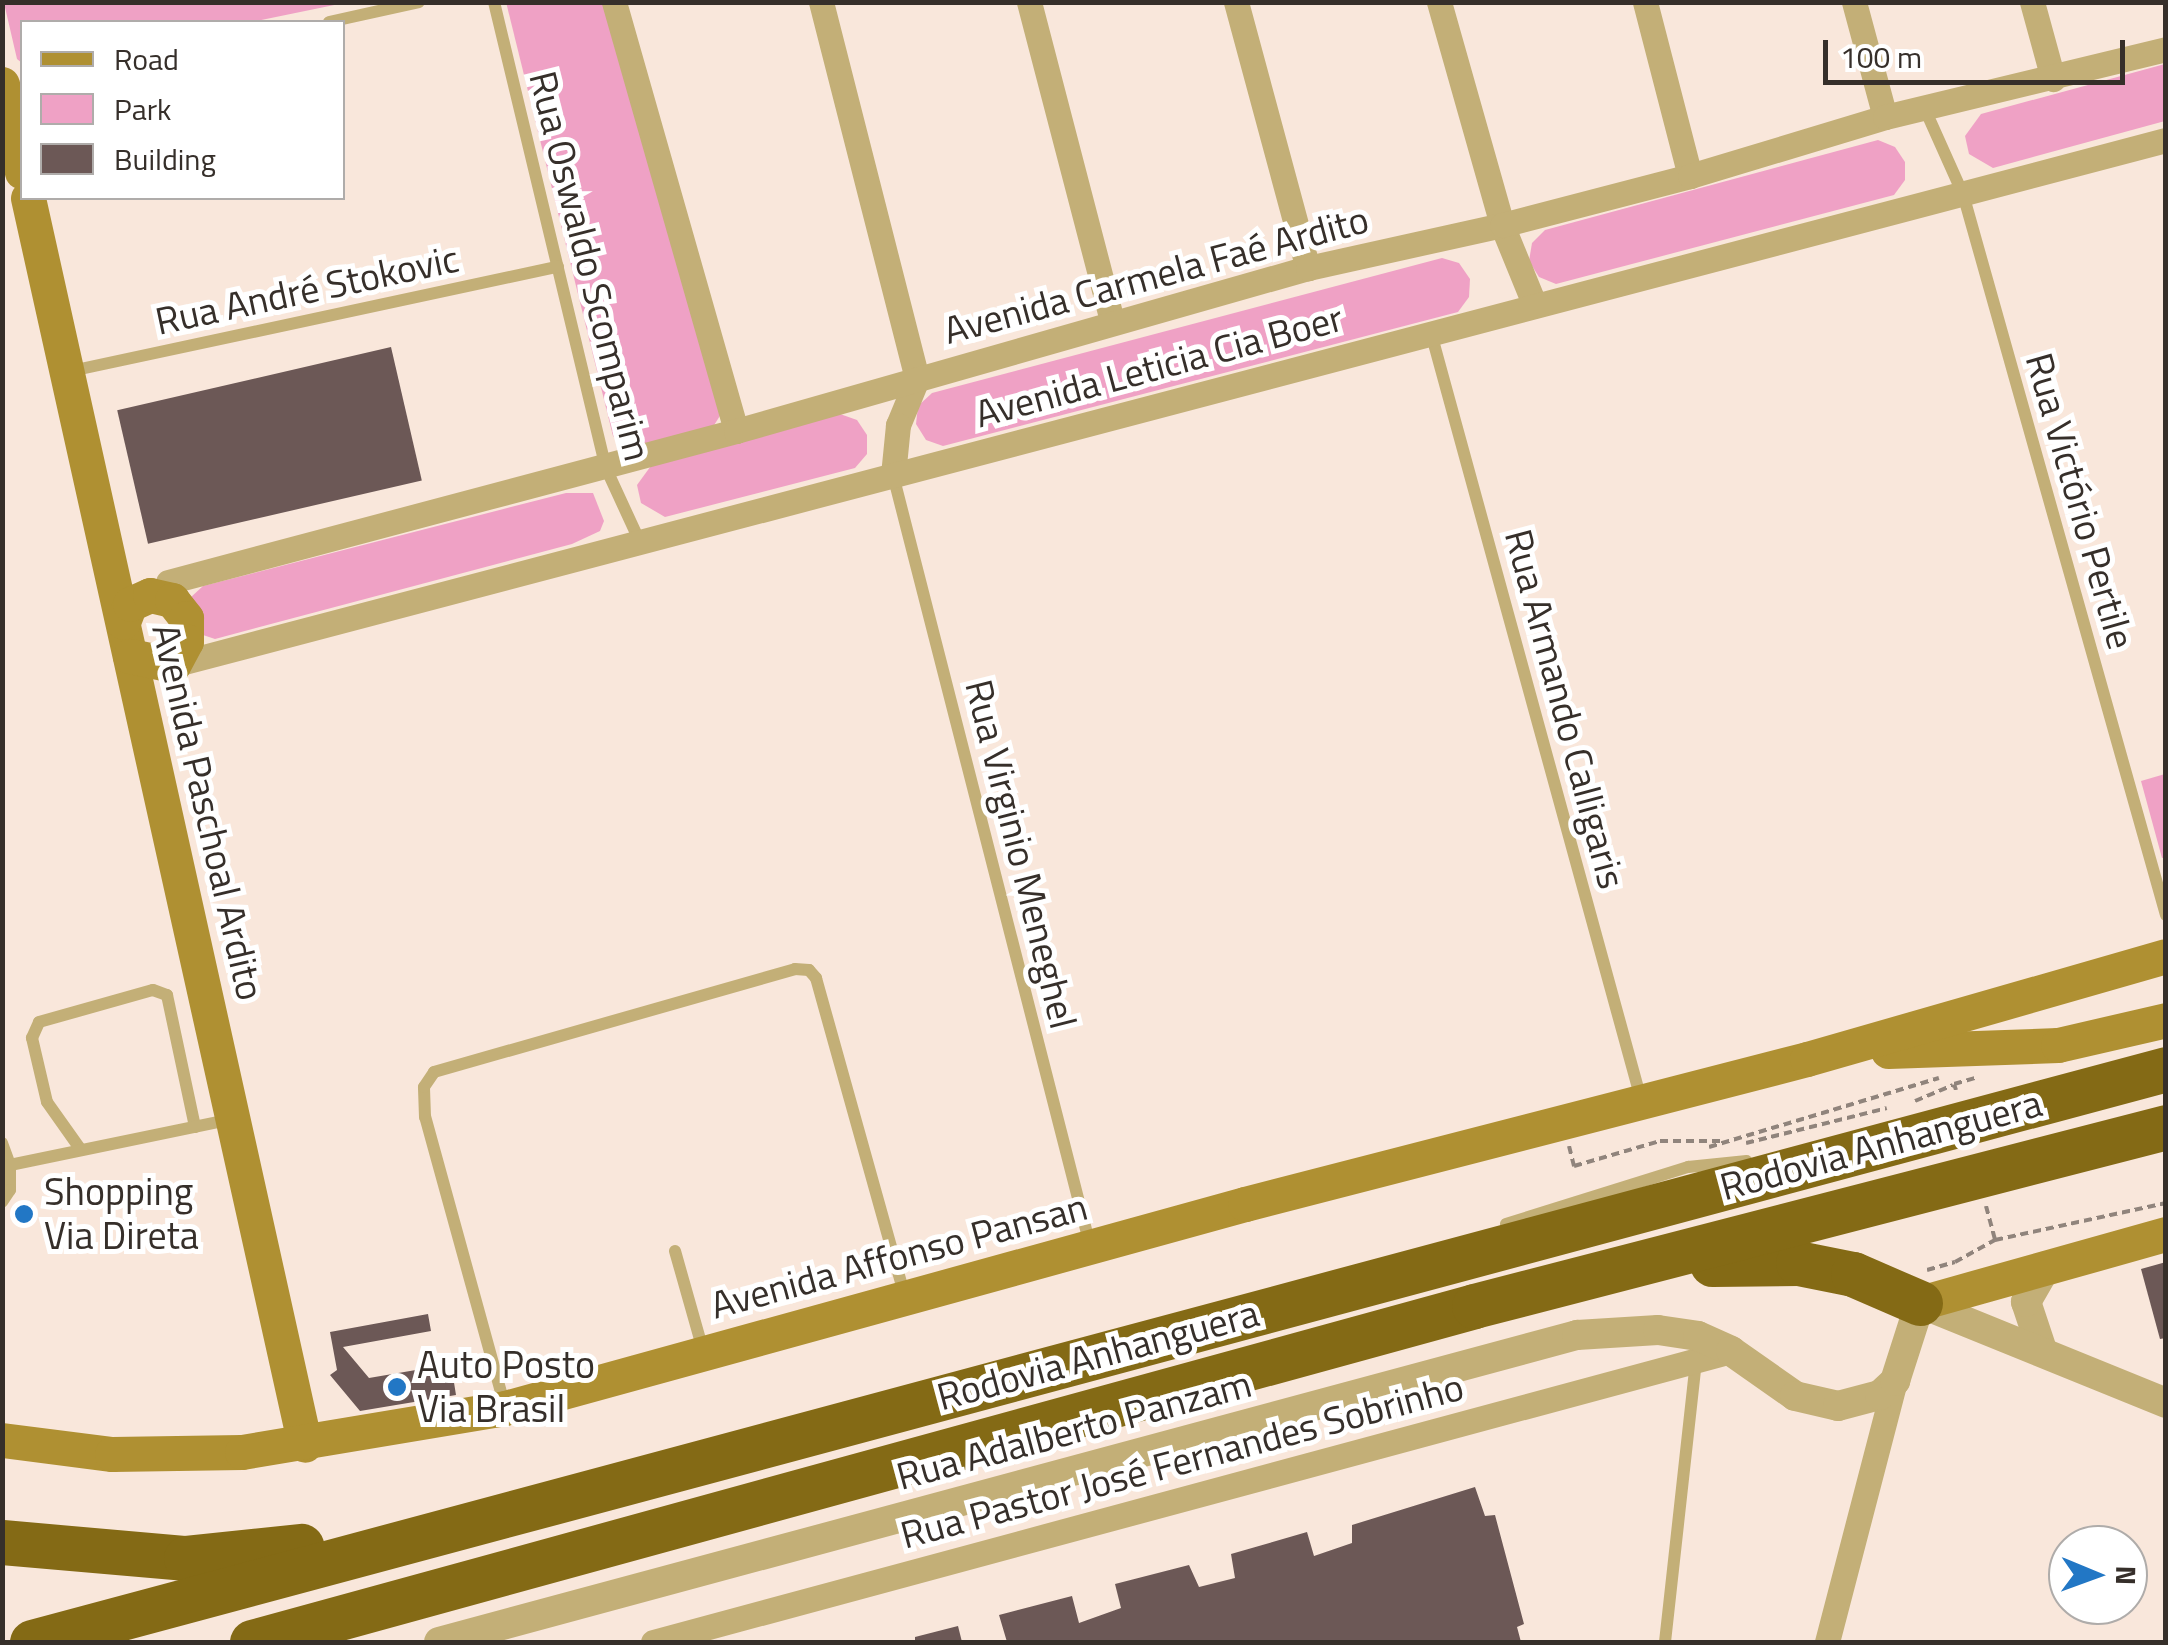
<!DOCTYPE html>
<meta charset="utf-8">
<style>
body{margin:0}
#map{position:relative;width:2168px;height:1645px;overflow:hidden;background:#f9e7db;font-family:"Titillium Web",sans-serif}
div>[style]{position:absolute}
[style*='--x']{left:calc(var(--x)*1px);top:calc(var(--y)*1px);width:calc(var(--w)*1px);rotate:calc(var(--a)*1deg)}
.green>*{inset:0;background:#efa1c5}
.building>*{inset:0;background:#6c5856;transform-origin:0 0}
.path>*{height:4px;margin-top:-2px;transform-origin:0;background:repeating-linear-gradient(90deg,#90847c 0 8px,transparent 0 13px)}
.service>*{height:12px;margin:-6px;padding:0 6px;transform-origin:6px;border-radius:6px;background:#c3af77}
.minor>*{height:25px;margin:-12.5px;padding:0 12.5px;transform-origin:12.5px;border-radius:12.5px;background:#c3af77}
.tertiary>*{height:30px;margin:-15px;padding:0 15px;transform-origin:15px;border-radius:15px;background:#c3af77}
.secondary>*{height:35px;margin:-17.5px;padding:0 17.5px;transform-origin:17.5px;border-radius:17.5px;background:#af9032}
.motorway>*{height:45px;margin:-22.5px;padding:0 22.5px;transform-origin:22.5px;border-radius:22.5px;background:#846a15}
.dots>*{width:28px;height:28px;translate:-50% -50%;box-sizing:border-box;border:5px solid #fff;border-radius:50%}
span{translate:-50% -50%;white-space:nowrap;text-align:center;line-height:1.15;-webkit-text-stroke:10px #fff;paint-order:stroke}
.street-label{font-size:38px;color:#362f2a}
.poi-label{font-size:38px;color:#362f2a}
.left{translate:0 -50%;text-align:left}
.frame{position:absolute;inset:0;border:5px solid #362f2a;pointer-events:none}
.legend{position:absolute;left:20px;top:20px;width:325px;height:180px;box-sizing:border-box;background:#fff;border:2px solid #afacaa;margin:0;padding:12px 18px;list-style:none;font-size:30px;color:#362f2a}
.legend li{display:flex;align-items:center;gap:20px;height:50px}
.legend b{width:50px;border:2px solid #afacaa}
.north{position:absolute;left:2048px;top:1525px;width:100px;height:100px;box-sizing:border-box;background:#fff;border:2px solid #afacaa;border-radius:50%;rotate:91deg;font-size:28px;font-weight:700;line-height:40px;text-align:center;color:#362f2a}
.north::after{content:'';display:block;margin:auto;width:35px;height:45px;background:#2277c5;clip-path:polygon(50% 0,100% 100%,50% 72%,0 100%)}
.scale{position:absolute;left:1823px;top:40px;width:302px;height:45px;box-sizing:border-box;border:5px solid #362f2a;border-top:0;padding-left:12px;font-size:30px;line-height:35px;white-space:nowrap;color:#362f2a;-webkit-text-stroke:8px #fff;paint-order:stroke}
</style>
<div id="map">
<div class="green">
<div style="clip-path:polygon(506px 2px,608px 3px,721px 414px,713px 427px,636px 446px,623px 444px,613px 436px)"></div>
<div style="clip-path:polygon(4px 3px,4px 2px,344px 3px,251px 22px,22px 22px,22px 63px,17px 59px)"></div>
<div style="clip-path:polygon(2165px 64px,2165px 121px,1993px 168px,1969px 154px,1965px 136px,1981px 114px)"></div>
<div style="clip-path:polygon(1878px 140px,1895px 147px,1905px 162px,1905px 180px,1894px 195px,1556px 284px,1539px 277px,1529px 261px,1532px 243px,1545px 230px)"></div>
<div style="clip-path:polygon(1442px 258px,1459px 263px,1470px 279px,1469px 297px,1458px 312px,943px 446px,926px 440px,916px 424px,918px 406px,932px 393px)"></div>
<div style="clip-path:polygon(840px 414px,857px 420px,867px 435px,867px 454px,855px 468px,665px 517px,641px 503px,637px 485px,653px 463px)"></div>
<div style="clip-path:polygon(566px 493px,593px 493px,604px 521px,600px 531px,572px 544px,215px 639px,197px 633px,190px 598px,203px 586px)"></div>
<div style="clip-path:polygon(2165px 774px,2166px 857px,2162px 858px,2141px 781px)"></div>
</div>
<div class="building">
<div style="left:391px;top:347px;width:137px;height:281px;rotate:77deg"></div>
<div style="clip-path:polygon(2166px 1262px,2166px 1338px,2160px 1339px,2141px 1269px)"></div>
<div style="clip-path:polygon(428px 1314px,431px 1331px,343px 1347px,369px 1378px,451px 1364px,456px 1395px,360px 1411px,330px 1375px,337px 1370px,330px 1332px)"></div>
<div style="clip-path:polygon(1475px 1487px,1485px 1516px,1495px 1515px,1524px 1624px,1517px 1627px,1521px 1642px,1007px 1642px,999px 1615px,1072px 1596px,1079px 1623px,1121px 1608px,1115px 1584px,1189px 1565px,1199px 1587px,1235px 1578px,1231px 1554px,1307px 1532px,1314px 1556px,1352px 1543px,1352px 1525px)"></div>
<div style="clip-path:polygon(958px 1626px,962px 1642px,915px 1642px,915px 1637px)"></div>
</div>
<div class="path">
<div style="--x:1956;--y:1090;--w:6;--a:-108"></div>
<div style="--x:1954;--y:1084;--w:25;--a:-16"></div>
<div style="--x:1915;--y:1101;--w:41;--a:-22.8"></div>
<div style="--x:1746;--y:1143;--w:145;--a:-13.9"></div>
<div style="--x:1569;--y:1146;--w:21;--a:76"></div>
<div style="--x:1574;--y:1166;--w:90;--a:-16.2"></div>
<div style="--x:1660;--y:1141;--w:61;--a:0"></div>
<div style="--x:1709;--y:1147;--w:240;--a:-16.7"></div>
<div style="--x:1986;--y:1206;--w:35;--a:75"></div>
<div style="--x:1995;--y:1240;--w:175;--a:-12.2"></div>
<div style="--x:1927;--y:1270;--w:29;--a:-16"></div>
<div style="--x:1955;--y:1262;--w:46;--a:-28.8"></div>
</div>
<div class="service">
<div style="--x:494;--y:2;--w:477;--a:76.5"></div>
<div style="--x:605;--y:466;--w:81;--a:65.3"></div>
<div style="--x:329;--y:22;--w:92;--a:-12.5"></div>
<div style="--x:1924;--y:107;--w:95;--a:65.9"></div>
<div style="--x:1963;--y:194;--w:749;--a:74.28"></div>
<div style="--x:1431;--y:333;--w:794;--a:74.67"></div>
<div style="--x:71;--y:371;--w:498;--a:-12.1"></div>
<div style="--x:893;--y:475;--w:795;--a:75.65"></div>
<div style="--x:2;--y:1143;--w:23;--a:70"></div>
<div style="--x:10;--y:1165;--w:25;--a:90"></div>
<div style="--x:10;--y:1190;--w:14;--a:124"></div>
<div style="--x:81;--y:1150;--w:59;--a:-125.3"></div>
<div style="--x:47;--y:1102;--w:66;--a:-103.2"></div>
<div style="--x:32;--y:1038;--w:17;--a:-66"></div>
<div style="--x:39;--y:1022;--w:118;--a:-15.7"></div>
<div style="--x:153;--y:990;--w:15;--a:20"></div>
<div style="--x:167;--y:995;--w:135;--a:78"></div>
<div style="--x:10;--y:1165;--w:223;--a:-11.7"></div>
<div style="--x:1506;--y:1224;--w:191;--a:-17.4"></div>
<div style="--x:1688;--y:1167;--w:59;--a:-5.8"></div>
<div style="--x:675;--y:1251;--w:103;--a:74.2"></div>
<div style="--x:504;--y:1403;--w:297;--a:-105.4"></div>
<div style="--x:425;--y:1117;--w:30;--a:-92"></div>
<div style="--x:424;--y:1087;--w:18;--a:-56"></div>
<div style="--x:434;--y:1072;--w:375;--a:-15.9"></div>
<div style="--x:795;--y:969;--w:14;--a:4"></div>
<div style="--x:809;--y:970;--w:11;--a:49"></div>
<div style="--x:816;--y:978;--w:330;--a:74.4"></div>
<div style="--x:1665;--y:1642;--w:284;--a:-83.7"></div>
</div>
<div class="minor">
<div style="--x:614;--y:2;--w:446;--a:74.1"></div>
<div style="--x:821;--y:2;--w:389;--a:75.7"></div>
<div style="--x:917;--y:379;--w:50;--a:112.4"></div>
<div style="--x:898;--y:425;--w:50;--a:95.7"></div>
<div style="--x:1029;--y:2;--w:330;--a:75.4"></div>
<div style="--x:1236;--y:2;--w:276;--a:74.9"></div>
<div style="--x:1439;--y:2;--w:232;--a:74.2"></div>
<div style="--x:1502;--y:225;--w:87;--a:67.8"></div>
<div style="--x:1645;--y:2;--w:180;--a:75.5"></div>
<div style="--x:1854;--y:2;--w:119;--a:74.9"></div>
<div style="--x:2032;--y:2;--w:80;--a:74.7"></div>
<div style="--x:168;--y:582;--w:588;--a:-14.89"></div>
<div style="--x:736;--y:431;--w:595;--a:-15.91"></div>
<div style="--x:1308;--y:268;--w:199;--a:-12.5"></div>
<div style="--x:1502;--y:225;--w:194;--a:-14.6"></div>
<div style="--x:1690;--y:176;--w:204;--a:-16.8"></div>
<div style="--x:1885;--y:117;--w:289;--a:-13.6"></div>
<div style="--x:173;--y:665;--w:2061;--a:-14.76"></div>
<div style="--x:653;--y:1642;--w:1117;--a:-15.11"></div>
<div style="--x:1827;--y:1642;--w:270;--a:-75.4"></div>
</div>
<div class="tertiary">
<div style="--x:2042;--y:1350;--w:51;--a:-108.4"></div>
<div style="--x:2026;--y:1302;--w:38;--a:-60"></div>
<div style="--x:439;--y:1642;--w:1179;--a:-15.1"></div>
<div style="--x:1577;--y:1335;--w:81;--a:-3.5"></div>
<div style="--x:1658;--y:1330;--w:40;--a:8.5"></div>
<div style="--x:1698;--y:1336;--w:36;--a:24"></div>
<div style="--x:1731;--y:1351;--w:78;--a:35.1"></div>
<div style="--x:1795;--y:1396;--w:44;--a:13.1"></div>
<div style="--x:1838;--y:1406;--w:43;--a:-14.7"></div>
<div style="--x:1880;--y:1395;--w:21;--a:-43"></div>
<div style="--x:1895;--y:1381;--w:82;--a:-72.2"></div>
<div style="--x:1920;--y:1303;--w:266;--a:22.1"></div>
</div>
<div class="secondary">
<div style="--x:2;--y:84;--w:90;--a:77.2"></div>
<div style="--x:28;--y:198;--w:1277;--a:77.48"></div>
<div style="--x:123;--y:622;--w:19;--a:-69"></div>
<div style="--x:130;--y:604;--w:22;--a:-24"></div>
<div style="--x:150;--y:595;--w:23;--a:13"></div>
<div style="--x:172;--y:600;--w:23;--a:52"></div>
<div style="--x:186;--y:618;--w:23;--a:90"></div>
<div style="--x:186;--y:641;--w:27;--a:118"></div>
<div style="--x:173;--y:665;--w:44;--a:-168.2"></div>
<div style="--x:1888;--y:1051;--w:170;--a:-2"></div>
<div style="--x:2058;--y:1045;--w:111;--a:-13"></div>
<div style="--x:1920;--y:1303;--w:255;--a:-15.7"></div>
<div style="--x:2;--y:1440;--w:111;--a:7.3"></div>
<div style="--x:112;--y:1454;--w:130;--a:-0.9"></div>
<div style="--x:242;--y:1452;--w:267;--a:-9.5"></div>
<div style="--x:505;--y:1408;--w:768;--a:-15.41"></div>
<div style="--x:1245;--y:1204;--w:580;--a:-14.47"></div>
<div style="--x:1807;--y:1059;--w:373;--a:-16"></div>
</div>
<div class="motorway">
<div style="--x:1712;--y:1264;--w:86;--a:-0.7"></div>
<div style="--x:1798;--y:1263;--w:56;--a:11.3"></div>
<div style="--x:1853;--y:1274;--w:73;--a:23.4"></div>
<div style="--x:2;--y:1542;--w:185;--a:5"></div>
<div style="--x:186;--y:1558;--w:116;--a:-6"></div>
<div style="--x:32;--y:1642;--w:2210;--a:-15.03"></div>
<div style="--x:252;--y:1642;--w:1267;--a:-15.37"></div>
<div style="--x:1474;--y:1306;--w:715;--a:-14.5"></div>
</div>
<div class="dots">
<div style="left:24px;top:1214px;background:#2277c5"></div>
<div style="left:397px;top:1387px;background:#2277c5"></div>
</div>
<div class="street-label">
<span style="left:590px;top:266px;rotate:76deg">Rua Oswaldo Scomparim</span>
<span style="left:1156px;top:275px;rotate:-15deg">Avenida Carmela Faé Ardito</span>
<span style="left:307px;top:290px;rotate:-12deg">Rua André Stokovic</span>
<span style="left:1159px;top:366px;rotate:-15deg">Avenida Leticia Cia Boer</span>
<span style="left:2080px;top:501px;rotate:74deg">Rua Victório Pertile</span>
<span style="left:1565px;top:709px;rotate:75deg">Rua Armando Calligaris</span>
<span style="left:208px;top:812px;rotate:77deg">Avenida Paschoal Ardito</span>
<span style="left:1021px;top:854px;rotate:76deg">Rua Virginio Meneghel</span>
<span style="left:1881px;top:1145px;rotate:-15deg">Rodovia Anhanguera</span>
<span style="left:899px;top:1256px;rotate:-15deg">Avenida Affonso Pansan</span>
<span style="left:1098px;top:1355px;rotate:-15deg">Rodovia Anhanguera</span>
<span style="left:1074px;top:1430px;rotate:-15deg">Rua Adalberto Panzam</span>
<span style="left:1182px;top:1461px;rotate:-15deg">Rua Pastor José Fernandes Sobrinho</span>
</div>
<div class="poi-label">
<span class="left" style="left:44px;top:1214px">Shopping<br>Via Direta</span>
<span class="left" style="left:417px;top:1387px">Auto Posto<br>Via Brasil</span>
</div>
<div class="frame"></div>
<ul class="legend">
<li><b style="height:12px;background:#af9032"></b>Road</li>
<li><b style="height:28px;background:#efa1c5"></b>Park</li>
<li><b style="height:28px;background:#6c5856"></b>Building</li>
</ul>
<div class="north">N</div>
<div class="scale">100 m</div>
</div>
